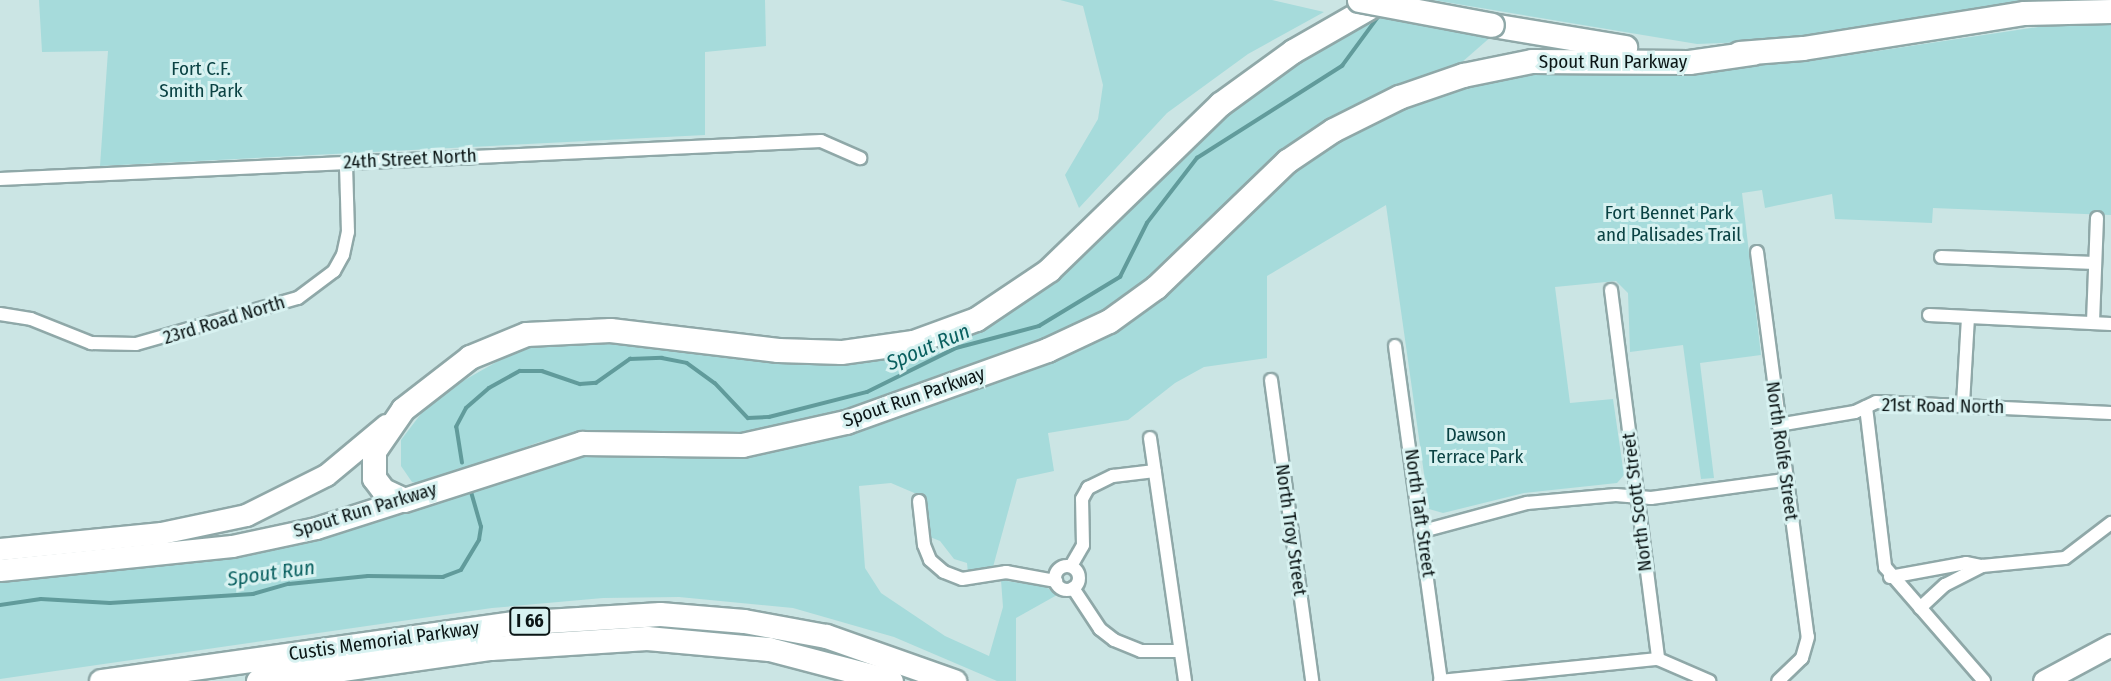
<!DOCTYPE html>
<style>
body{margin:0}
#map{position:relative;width:2111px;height:681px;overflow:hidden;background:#cbe5e4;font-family:"Fira Sans Condensed",sans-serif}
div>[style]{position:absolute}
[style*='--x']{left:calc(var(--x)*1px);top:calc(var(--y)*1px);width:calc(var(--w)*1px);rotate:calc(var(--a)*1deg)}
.green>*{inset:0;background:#a6dbdb}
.stream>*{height:3.5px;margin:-1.75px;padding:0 1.75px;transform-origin:1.75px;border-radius:1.75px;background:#619b9b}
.roads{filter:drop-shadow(2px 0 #8fa8a8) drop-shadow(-2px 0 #8fa8a8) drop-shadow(0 2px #8fa8a8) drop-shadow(0 -2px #8fa8a8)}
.minor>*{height:12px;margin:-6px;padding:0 6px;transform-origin:6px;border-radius:6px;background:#fff}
.minor>.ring{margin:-6px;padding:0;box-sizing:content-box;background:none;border:12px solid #fff;border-radius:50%}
.primary>*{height:21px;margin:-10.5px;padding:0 10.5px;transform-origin:10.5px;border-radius:10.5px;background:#fff}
.motorway>*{height:23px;margin:-11.5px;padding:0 11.5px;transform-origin:11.5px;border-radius:11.5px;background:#fff}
.bridges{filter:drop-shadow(2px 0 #8fa8a8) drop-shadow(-2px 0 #8fa8a8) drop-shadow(0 2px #8fa8a8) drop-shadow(0 -2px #8fa8a8)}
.motorway-bridge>*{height:23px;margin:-11.5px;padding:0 11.5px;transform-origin:11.5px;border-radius:11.5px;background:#fff}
span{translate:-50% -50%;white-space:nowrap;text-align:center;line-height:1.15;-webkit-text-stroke:6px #d8f2f1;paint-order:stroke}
.shield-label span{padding:2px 5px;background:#d8f2f1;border:2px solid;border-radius:5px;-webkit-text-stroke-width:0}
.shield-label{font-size:18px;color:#0b1515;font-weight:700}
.street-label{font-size:19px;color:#0b1515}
.park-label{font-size:19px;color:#0a4243}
.water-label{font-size:21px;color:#0a6060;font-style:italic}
</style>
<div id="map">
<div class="green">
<div style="clip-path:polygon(39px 0,765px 0,766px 46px,705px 52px,705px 135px,100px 166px,108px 51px,42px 52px)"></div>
<div style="clip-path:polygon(1060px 0,1272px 0,1324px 12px,1248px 54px,1167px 113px,1079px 208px,1065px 175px,1098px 119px,1103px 85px,1083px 6px)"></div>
<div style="clip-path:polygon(1433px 0,2111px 0,1772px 41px,1697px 44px)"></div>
<div style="clip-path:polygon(1371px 12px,1493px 35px,1461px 63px,1364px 105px,1146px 288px,1079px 328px,802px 426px,738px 435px,579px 433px,539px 442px,422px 485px,412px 482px,401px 466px,401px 440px,433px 398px,514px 352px,544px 344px,578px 338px,799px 360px,964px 333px,1213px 119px,1282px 68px)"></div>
<div style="clip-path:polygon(2058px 24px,2111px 24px,2111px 215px,1933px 208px,1932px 223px,1835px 219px,1832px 194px,1765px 208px,1762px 190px,1742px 193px,1761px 355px,1700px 363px,1714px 478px,1701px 479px,1683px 345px,1630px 352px,1628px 293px,1616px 281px,1555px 287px,1570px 403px,1613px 399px,1624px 475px,1617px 483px,1524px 493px,1443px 513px,1429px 509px,1386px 205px,1267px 276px,1267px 358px,1204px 367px,1175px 383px,1128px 420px,1048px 433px,1054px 471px,1017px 479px,993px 567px,968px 573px,967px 563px,954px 559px,940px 541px,930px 537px,926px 498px,891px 483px,859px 486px,865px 568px,881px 593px,945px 636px,989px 656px,1003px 607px,1001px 580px,1046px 587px,1057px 595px,1016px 618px,1016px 681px,997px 681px,894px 637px,793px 608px,679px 597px,603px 598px,492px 608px,0 679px,0 577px,148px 561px,588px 449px,748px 452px,791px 446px,904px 413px,1047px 362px,1118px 328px,1150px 306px,1305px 158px,1437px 91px,1518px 70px,1722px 68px,1804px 62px)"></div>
</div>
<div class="stream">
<div style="--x:462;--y:463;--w:36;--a:-99"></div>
<div style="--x:456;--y:427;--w:21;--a:-62"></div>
<div style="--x:466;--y:408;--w:30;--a:-41"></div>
<div style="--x:489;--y:388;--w:35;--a:-29"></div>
<div style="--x:520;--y:371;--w:22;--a:0"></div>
<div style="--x:542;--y:371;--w:40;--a:18.9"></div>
<div style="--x:580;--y:384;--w:16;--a:-4"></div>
<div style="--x:596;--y:383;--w:42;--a:-35.2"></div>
<div style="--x:630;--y:359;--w:32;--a:-2"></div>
<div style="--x:662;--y:358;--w:25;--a:11"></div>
<div style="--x:687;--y:363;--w:34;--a:36"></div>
<div style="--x:715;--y:383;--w:48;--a:46.7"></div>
<div style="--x:748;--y:418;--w:21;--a:-3"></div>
<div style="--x:769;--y:417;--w:101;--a:-14.3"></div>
<div style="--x:867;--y:392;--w:99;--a:-26.3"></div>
<div style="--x:956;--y:348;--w:86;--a:-14.8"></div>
<div style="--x:1039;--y:326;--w:95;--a:-31.2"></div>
<div style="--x:1120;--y:277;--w:60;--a:-63.4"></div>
<div style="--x:1147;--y:223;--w:82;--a:-52.4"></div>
<div style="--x:1197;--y:158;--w:172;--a:-32.4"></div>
<div style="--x:1342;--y:66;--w:61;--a:-53.7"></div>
<div style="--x:0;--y:605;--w:41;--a:-8.3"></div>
<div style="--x:41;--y:599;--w:69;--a:3.3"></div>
<div style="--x:110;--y:603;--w:143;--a:-3.6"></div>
<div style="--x:253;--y:594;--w:37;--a:-16"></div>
<div style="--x:289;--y:584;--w:79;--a:-5.8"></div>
<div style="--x:368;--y:576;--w:75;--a:0.8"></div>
<div style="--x:443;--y:577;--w:19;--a:-21"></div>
<div style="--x:461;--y:570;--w:35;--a:-59"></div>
<div style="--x:479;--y:540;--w:13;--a:-81"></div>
<div style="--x:481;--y:527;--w:37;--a:-106"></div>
</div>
<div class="roads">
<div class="minor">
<div style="--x:0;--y:179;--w:822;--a:-2.65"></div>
<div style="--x:821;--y:141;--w:43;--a:23.6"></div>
<div style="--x:1757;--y:252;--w:388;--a:82.5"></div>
<div style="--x:1808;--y:637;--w:22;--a:106"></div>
<div style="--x:1802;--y:658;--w:33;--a:136"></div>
<div style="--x:1941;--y:257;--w:154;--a:2.2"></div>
<div style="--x:1611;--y:290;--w:372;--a:82.7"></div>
<div style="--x:0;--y:314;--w:31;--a:9"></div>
<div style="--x:31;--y:319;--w:65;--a:21.8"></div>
<div style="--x:91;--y:343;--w:45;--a:1.3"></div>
<div style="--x:136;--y:344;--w:168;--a:-15.9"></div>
<div style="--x:298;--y:298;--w:45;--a:-36.9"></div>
<div style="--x:334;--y:271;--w:18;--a:-61"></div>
<div style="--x:343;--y:255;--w:24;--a:-78"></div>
<div style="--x:348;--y:232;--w:69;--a:-91.7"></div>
<div style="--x:1929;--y:315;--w:182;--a:2.8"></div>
<div style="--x:2093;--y:322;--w:104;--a:-87.8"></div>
<div style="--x:1395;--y:346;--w:338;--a:82.2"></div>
<div style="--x:1271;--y:380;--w:304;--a:82.2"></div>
<div style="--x:1963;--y:404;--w:87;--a:-86.7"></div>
<div style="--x:1866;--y:407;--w:161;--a:83.2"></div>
<div style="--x:1885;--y:567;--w:151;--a:49"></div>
<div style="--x:1778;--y:425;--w:78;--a:-9.6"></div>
<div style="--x:1855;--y:412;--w:23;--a:-25"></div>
<div style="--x:1876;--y:402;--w:235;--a:2.7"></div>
<div style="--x:1150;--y:438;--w:246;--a:81.8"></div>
<div style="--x:919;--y:501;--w:44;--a:83.5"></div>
<div style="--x:924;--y:545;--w:16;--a:68"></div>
<div style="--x:930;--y:560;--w:18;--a:41"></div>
<div style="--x:944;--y:572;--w:19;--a:21"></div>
<div style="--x:962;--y:579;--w:45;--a:-9"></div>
<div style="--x:1006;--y:572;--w:51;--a:10.2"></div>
<div style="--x:1423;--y:531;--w:108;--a:-15.1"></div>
<div style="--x:1527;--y:503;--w:89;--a:-5.1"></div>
<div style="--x:1616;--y:495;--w:35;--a:5"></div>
<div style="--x:1651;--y:498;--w:135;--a:-7.7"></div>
<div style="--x:1071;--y:566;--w:24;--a:-60"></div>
<div style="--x:1083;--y:545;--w:46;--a:-91.2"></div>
<div style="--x:1082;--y:499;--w:13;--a:-61"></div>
<div style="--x:1088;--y:488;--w:28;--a:-26"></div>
<div style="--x:1113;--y:476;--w:42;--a:-6.8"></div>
<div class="ring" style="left:1055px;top:566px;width:12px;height:12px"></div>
<div style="--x:1890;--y:577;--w:77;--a:-10.4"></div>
<div style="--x:1966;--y:563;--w:16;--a:11"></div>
<div style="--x:1982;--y:566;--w:83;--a:-5.5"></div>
<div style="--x:2065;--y:558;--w:58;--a:-37.3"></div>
<div style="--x:1073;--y:588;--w:49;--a:56.6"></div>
<div style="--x:1100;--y:629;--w:18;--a:38"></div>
<div style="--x:1114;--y:640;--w:29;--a:22"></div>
<div style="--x:1141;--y:651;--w:38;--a:0"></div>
<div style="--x:1920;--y:608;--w:34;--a:-43"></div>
<div style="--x:1945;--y:585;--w:42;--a:-27.2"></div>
<div style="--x:1440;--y:681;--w:219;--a:-5.8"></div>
<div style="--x:1658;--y:659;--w:56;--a:23.3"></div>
</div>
<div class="primary">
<div style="--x:0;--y:549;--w:162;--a:-5.7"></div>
<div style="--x:161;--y:533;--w:87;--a:-12"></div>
<div style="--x:246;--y:515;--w:89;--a:-26.6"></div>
<div style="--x:326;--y:475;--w:78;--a:-39.8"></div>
<div style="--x:0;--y:570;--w:233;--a:-5.9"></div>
<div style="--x:232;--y:546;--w:86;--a:-12.1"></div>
<div style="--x:316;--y:528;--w:92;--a:-17.7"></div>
<div style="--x:2044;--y:681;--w:76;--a:-28.2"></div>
</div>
<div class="motorway">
<div style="--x:1382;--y:0;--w:103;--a:150.2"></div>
<div style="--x:1293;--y:51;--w:90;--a:144"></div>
<div style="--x:1220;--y:104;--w:238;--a:135.9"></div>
<div style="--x:1049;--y:270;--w:88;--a:146.1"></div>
<div style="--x:976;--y:319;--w:67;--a:159.9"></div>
<div style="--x:913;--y:342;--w:73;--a:172.1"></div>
<div style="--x:841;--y:352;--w:63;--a:-178.2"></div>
<div style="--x:778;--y:350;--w:169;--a:-173.2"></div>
<div style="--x:610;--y:330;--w:84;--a:177.3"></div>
<div style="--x:526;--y:334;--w:61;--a:157.7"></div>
<div style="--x:470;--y:357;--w:85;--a:142.2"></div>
<div style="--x:403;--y:409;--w:51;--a:124.6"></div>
<div style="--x:374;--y:451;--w:27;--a:90"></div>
<div style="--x:374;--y:478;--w:15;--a:53"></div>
<div style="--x:383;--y:490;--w:23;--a:25"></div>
<div style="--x:404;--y:500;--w:187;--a:-17.8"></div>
<div style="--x:582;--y:443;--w:160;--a:0.7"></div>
<div style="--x:742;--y:445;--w:107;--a:-12.5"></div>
<div style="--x:846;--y:422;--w:214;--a:-19.7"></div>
<div style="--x:1047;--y:350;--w:68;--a:-25.1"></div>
<div style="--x:1109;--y:321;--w:58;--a:-35.9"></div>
<div style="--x:1156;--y:287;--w:182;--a:-43.9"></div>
<div style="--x:1287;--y:161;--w:55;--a:-34"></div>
<div style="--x:1333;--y:130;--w:74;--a:-26.6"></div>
<div style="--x:1399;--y:97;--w:68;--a:-19"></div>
<div style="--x:1463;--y:75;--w:70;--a:-11.5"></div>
<div style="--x:1532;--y:61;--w:157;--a:0.4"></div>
<div style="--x:1689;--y:62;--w:64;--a:-8.1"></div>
<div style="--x:1492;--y:25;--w:135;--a:9.4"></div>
<div style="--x:1739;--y:53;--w:64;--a:-4.5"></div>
<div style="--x:1803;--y:48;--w:224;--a:-9"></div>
<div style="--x:2024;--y:13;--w:87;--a:-1.3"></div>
<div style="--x:101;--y:681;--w:416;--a:-8"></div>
<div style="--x:513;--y:623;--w:147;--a:-3.5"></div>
<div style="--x:660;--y:614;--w:84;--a:4.8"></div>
<div style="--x:744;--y:621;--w:83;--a:10.4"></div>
<div style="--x:826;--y:636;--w:136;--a:19.4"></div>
<div style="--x:258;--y:681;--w:235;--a:-8.1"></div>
<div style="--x:491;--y:648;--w:156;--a:-3.7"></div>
<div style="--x:647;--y:638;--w:122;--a:5.2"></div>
<div style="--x:769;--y:649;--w:126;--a:14.7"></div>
</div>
</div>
<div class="bridges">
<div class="motorway-bridge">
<div style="--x:1359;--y:0;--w:135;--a:10.6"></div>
</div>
</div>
<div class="shield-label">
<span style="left:530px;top:621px">I 66</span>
</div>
<div class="street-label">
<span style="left:1613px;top:62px">Spout Run Parkway</span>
<span style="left:410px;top:159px;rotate:-3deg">24th Street North</span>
<span style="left:224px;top:320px;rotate:-17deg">23rd Road North</span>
<span style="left:914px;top:397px;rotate:-19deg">Spout Run Parkway</span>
<span style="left:1943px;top:406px;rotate:1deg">21st Road North</span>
<span style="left:1782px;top:451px;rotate:82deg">North Rolfe Street</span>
<span style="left:1637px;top:502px;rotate:-97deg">North Scott Street</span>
<span style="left:365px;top:510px;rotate:-17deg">Spout Run Parkway</span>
<span style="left:1420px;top:513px;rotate:82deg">North Taft Street</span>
<span style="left:1291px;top:530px;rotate:82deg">North Troy Street</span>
<span style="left:384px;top:641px;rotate:-8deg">Custis Memorial Parkway</span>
</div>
<div class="park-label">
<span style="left:201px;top:80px">Fort C.F.<br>Smith Park</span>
<span style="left:1669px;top:224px">Fort Bennet Park<br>and Palisades Trail</span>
<span style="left:1476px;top:446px">Dawson<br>Terrace Park</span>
</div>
<div class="water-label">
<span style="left:928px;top:347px;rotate:-23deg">Spout Run</span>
<span style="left:271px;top:573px;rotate:-8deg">Spout Run</span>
</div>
</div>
